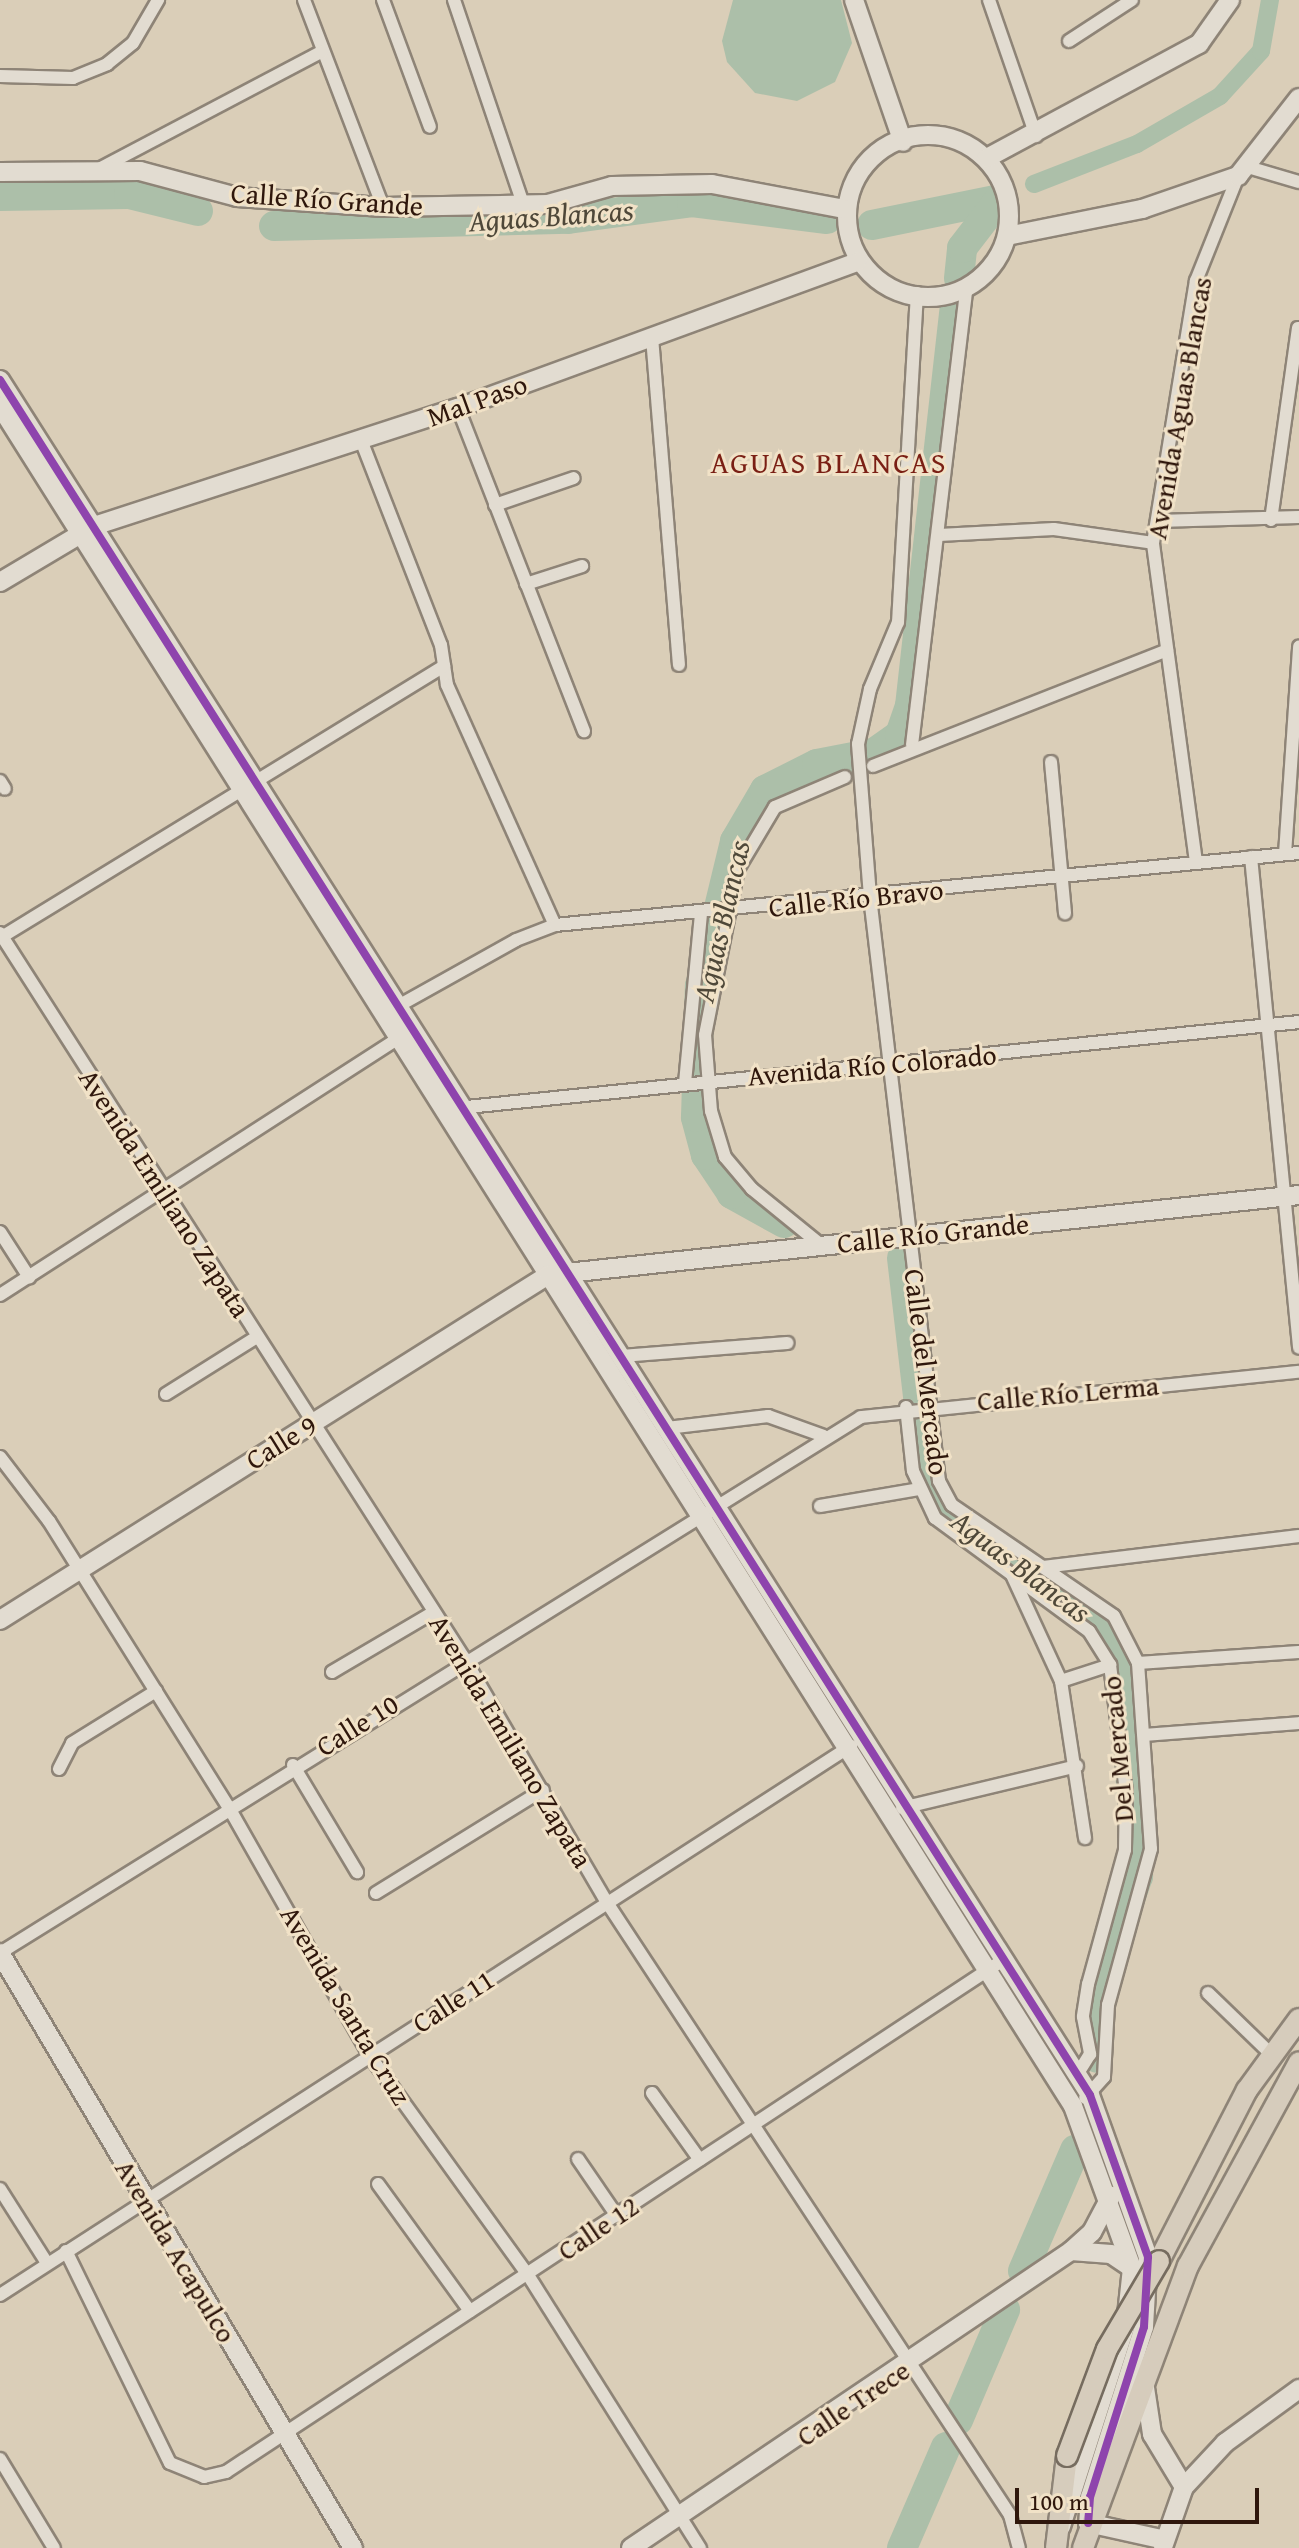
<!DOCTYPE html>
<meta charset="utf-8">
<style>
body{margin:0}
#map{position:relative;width:1299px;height:2548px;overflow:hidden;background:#daceb8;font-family:"Gentium Book Plus",serif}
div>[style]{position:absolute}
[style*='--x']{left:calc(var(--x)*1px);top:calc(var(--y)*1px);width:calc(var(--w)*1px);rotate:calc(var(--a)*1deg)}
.water>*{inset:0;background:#acbfa9}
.canal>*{height:18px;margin:-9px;padding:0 9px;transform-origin:9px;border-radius:9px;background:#acbfa9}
.river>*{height:30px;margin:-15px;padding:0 15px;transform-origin:15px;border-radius:15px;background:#acbfa9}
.roads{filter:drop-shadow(2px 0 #8e8477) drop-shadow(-2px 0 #8e8477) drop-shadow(0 2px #8e8477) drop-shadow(0 -2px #8e8477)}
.street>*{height:12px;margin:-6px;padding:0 6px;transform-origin:6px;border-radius:6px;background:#e2dcd1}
.secondary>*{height:18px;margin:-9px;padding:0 9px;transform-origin:9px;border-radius:9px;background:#e2dcd1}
.secondary>.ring{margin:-9px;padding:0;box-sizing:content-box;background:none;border:18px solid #e2dcd1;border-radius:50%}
.primary>*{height:20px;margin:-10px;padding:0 10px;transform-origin:10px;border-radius:10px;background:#d6ccbc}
.bridges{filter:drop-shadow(2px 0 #766c5f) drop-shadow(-2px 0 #766c5f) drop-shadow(0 2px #766c5f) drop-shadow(0 -2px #766c5f)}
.primary-bridge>*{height:20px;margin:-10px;padding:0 10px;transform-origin:10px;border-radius:10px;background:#d6ccbc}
.bus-1>*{height:8px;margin:-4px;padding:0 4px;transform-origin:4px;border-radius:4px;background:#8e44ad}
span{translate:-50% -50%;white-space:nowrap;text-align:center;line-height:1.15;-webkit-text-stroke:6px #f1e2c7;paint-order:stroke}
.street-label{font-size:28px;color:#2f170c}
.water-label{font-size:30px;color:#4f4839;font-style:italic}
.neighbourhood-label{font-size:30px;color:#7a1f14;letter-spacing:2px}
.scale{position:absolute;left:1015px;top:2488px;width:244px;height:36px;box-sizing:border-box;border:4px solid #2f170c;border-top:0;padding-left:10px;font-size:24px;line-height:28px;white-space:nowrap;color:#2f170c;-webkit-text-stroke:6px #f1e2c7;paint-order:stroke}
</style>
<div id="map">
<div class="water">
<div style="clip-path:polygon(733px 0,841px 0,852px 43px,835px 82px,797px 101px,755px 93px,727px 62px,722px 41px)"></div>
</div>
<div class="canal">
<div style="--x:1034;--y:184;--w:110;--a:-21.2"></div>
<div style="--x:1137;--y:144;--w:96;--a:-30"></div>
<div style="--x:1220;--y:96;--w:61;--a:-47.7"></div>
<div style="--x:1261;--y:51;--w:52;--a:-80"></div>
</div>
<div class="river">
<div style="--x:0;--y:196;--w:129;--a:-0.9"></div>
<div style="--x:129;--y:194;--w:71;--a:13.8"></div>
<div style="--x:872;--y:225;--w:131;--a:-11.5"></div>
<div style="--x:274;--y:226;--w:294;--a:-1.4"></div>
<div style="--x:568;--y:219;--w:125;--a:-7.8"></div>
<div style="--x:692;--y:202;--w:136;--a:7.2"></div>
<div style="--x:959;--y:278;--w:30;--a:-84"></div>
<div style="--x:962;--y:248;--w:61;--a:-52.4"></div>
<div style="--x:784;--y:1223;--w:60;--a:-150.9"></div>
<div style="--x:732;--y:1194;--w:47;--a:-123.7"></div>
<div style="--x:706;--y:1155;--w:39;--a:-105"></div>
<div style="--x:696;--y:1117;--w:131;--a:-88.3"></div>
<div style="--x:700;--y:986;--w:149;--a:-76.4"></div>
<div style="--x:735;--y:841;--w:59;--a:-59.5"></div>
<div style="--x:765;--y:790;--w:58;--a:-26.6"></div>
<div style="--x:817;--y:764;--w:58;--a:-10.9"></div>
<div style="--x:874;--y:753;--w:32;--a:-35"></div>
<div style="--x:900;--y:735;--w:31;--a:-71"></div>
<div style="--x:910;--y:706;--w:410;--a:-83.6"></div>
<div style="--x:902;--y:1258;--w:234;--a:83.4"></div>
<div style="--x:929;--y:1490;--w:27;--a:51"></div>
<div style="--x:946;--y:1511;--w:190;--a:36.2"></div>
<div style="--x:1099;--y:1623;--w:38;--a:55"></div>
<div style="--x:1121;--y:1654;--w:223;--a:85.6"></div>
<div style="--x:1138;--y:1876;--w:110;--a:109.1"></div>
<div style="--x:1102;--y:1980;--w:78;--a:93.7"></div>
<div style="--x:1023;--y:2271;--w:132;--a:-66.7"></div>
<div style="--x:958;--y:2420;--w:120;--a:-66.9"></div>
<div style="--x:902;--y:2548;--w:110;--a:-66.5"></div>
</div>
<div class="roads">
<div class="street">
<div style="--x:304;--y:0;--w:222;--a:69.1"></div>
<div style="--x:383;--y:0;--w:135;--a:69.7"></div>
<div style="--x:454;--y:0;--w:215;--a:71.3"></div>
<div style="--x:989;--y:0;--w:144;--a:70.9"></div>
<div style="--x:1069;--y:41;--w:75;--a:-33.1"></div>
<div style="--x:0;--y:76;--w:73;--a:1.6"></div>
<div style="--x:73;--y:78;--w:37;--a:-22"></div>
<div style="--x:107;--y:64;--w:33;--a:-39"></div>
<div style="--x:133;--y:43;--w:50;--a:-59.8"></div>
<div style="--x:1251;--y:168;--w:50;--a:16.3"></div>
<div style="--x:99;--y:169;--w:253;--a:-27.8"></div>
<div style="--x:917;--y:293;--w:330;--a:93.3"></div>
<div style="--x:898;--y:622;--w:73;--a:112.7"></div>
<div style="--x:870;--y:689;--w:56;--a:102.3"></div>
<div style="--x:858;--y:744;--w:153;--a:85.5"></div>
<div style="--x:870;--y:897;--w:588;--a:83.26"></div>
<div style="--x:939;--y:1481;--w:27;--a:62"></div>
<div style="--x:952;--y:1505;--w:196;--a:34.4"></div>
<div style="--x:1114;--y:1616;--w:53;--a:62.9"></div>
<div style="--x:1138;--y:1663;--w:186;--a:86"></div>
<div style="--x:1151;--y:1849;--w:162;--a:105.4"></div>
<div style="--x:1108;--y:2005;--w:72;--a:93.2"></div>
<div style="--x:1104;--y:2077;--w:28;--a:132"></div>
<div style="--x:652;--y:337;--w:329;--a:85.3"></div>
<div style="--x:458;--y:408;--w:347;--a:68.7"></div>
<div style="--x:361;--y:440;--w:220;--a:68.7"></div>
<div style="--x:441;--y:645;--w:40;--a:81.5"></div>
<div style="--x:447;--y:685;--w:263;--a:65.8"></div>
<div style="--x:495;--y:505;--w:83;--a:-18.9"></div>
<div style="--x:1271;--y:520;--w:194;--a:-82"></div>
<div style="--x:1157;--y:521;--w:142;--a:-1.6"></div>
<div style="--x:939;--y:535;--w:115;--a:-3"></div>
<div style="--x:1054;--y:529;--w:100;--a:8"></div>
<div style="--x:526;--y:584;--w:59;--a:-17.8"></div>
<div style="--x:912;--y:745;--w:463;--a:-83.2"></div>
<div style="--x:1051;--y:762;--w:152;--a:84.7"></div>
<div style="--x:873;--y:766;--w:316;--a:-21.5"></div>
<div style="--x:0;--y:781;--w:9;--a:58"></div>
<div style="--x:1285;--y:854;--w:208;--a:-86.1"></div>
<div style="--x:1251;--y:857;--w:493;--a:84.4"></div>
<div style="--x:1196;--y:862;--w:322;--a:-97.7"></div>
<div style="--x:1153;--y:543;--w:266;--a:-80.7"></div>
<div style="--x:1196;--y:281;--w:113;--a:-68.2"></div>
<div style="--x:0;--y:933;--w:861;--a:57.38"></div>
<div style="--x:464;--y:1658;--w:281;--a:59.7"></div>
<div style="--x:606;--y:1901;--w:735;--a:56.66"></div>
<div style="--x:1010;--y:2515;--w:34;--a:75"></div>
<div style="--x:0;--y:938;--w:521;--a:-31.49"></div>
<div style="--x:391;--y:1010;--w:143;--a:-29.2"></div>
<div style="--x:516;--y:940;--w:42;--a:-21"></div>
<div style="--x:555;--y:925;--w:747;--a:-5.53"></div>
<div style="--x:685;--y:1083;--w:170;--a:-84.6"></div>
<div style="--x:457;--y:1108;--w:846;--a:-5.83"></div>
<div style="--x:0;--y:1232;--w:54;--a:57.2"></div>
<div style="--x:821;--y:1245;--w:89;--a:-140.9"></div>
<div style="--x:752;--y:1189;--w:42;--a:-130.2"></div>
<div style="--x:725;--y:1157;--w:48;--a:-106.9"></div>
<div style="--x:711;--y:1111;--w:76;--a:-94.5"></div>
<div style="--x:705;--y:1035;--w:169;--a:-78.8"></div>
<div style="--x:738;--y:869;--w:72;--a:-59.2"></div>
<div style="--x:775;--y:807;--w:76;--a:-23.2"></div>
<div style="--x:0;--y:1295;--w:478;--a:-32.8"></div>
<div style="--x:621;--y:1356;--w:167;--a:-4.5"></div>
<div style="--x:166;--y:1394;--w:107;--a:-32.1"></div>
<div style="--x:906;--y:1407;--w:64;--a:83.8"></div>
<div style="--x:913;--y:1471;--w:52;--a:64.9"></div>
<div style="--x:935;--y:1518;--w:191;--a:36.3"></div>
<div style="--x:1089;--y:1631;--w:40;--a:58"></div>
<div style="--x:1110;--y:1665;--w:127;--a:82.8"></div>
<div style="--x:1126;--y:1791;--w:59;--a:91"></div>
<div style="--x:1125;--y:1850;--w:139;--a:105.4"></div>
<div style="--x:1088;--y:1984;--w:33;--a:99"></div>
<div style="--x:1083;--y:2017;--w:38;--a:79"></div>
<div style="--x:1090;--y:2054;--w:25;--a:122"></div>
<div style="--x:667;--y:1428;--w:102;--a:-6.8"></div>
<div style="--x:768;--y:1416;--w:59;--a:19.7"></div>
<div style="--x:0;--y:1457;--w:81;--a:52.6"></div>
<div style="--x:49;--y:1521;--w:337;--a:57.9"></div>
<div style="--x:228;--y:1806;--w:288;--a:60.4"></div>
<div style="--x:370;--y:2056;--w:270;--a:54.2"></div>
<div style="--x:528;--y:2275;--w:323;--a:57.8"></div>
<div style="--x:820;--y:1506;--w:100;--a:-9.7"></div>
<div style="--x:1043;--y:1567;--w:258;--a:-6.9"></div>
<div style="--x:1012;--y:1575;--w:117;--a:65.2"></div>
<div style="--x:1061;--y:1681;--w:159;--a:81.3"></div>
<div style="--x:1138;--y:1663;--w:161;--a:-3.9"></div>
<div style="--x:332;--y:1672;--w:118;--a:-30.5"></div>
<div style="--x:1061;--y:1681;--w:52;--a:-18.1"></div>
<div style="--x:1144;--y:1735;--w:155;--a:-4.4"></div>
<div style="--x:293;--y:1765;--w:125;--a:59.1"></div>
<div style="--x:59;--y:1769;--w:29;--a:-63"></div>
<div style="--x:72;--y:1743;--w:99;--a:-31.8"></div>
<div style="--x:902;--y:1808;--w:180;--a:-13.5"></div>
<div style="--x:376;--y:1893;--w:196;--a:-31.7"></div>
<div style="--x:0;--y:1953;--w:1014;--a:-31.9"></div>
<div style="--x:861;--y:1417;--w:440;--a:-5.9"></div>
<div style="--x:1208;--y:1993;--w:88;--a:44.1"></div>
<div style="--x:652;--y:2093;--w:82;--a:54.4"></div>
<div style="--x:578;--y:2159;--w:69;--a:55.6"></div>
<div style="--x:378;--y:2184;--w:157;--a:54.1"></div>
<div style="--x:0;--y:2189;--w:88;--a:57.6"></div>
<div style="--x:66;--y:2251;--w:236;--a:63.9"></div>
<div style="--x:170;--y:2463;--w:37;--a:22"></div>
<div style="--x:204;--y:2477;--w:23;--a:-13"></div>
<div style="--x:226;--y:2472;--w:934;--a:-33.38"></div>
<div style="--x:0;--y:2295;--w:1013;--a:-32.83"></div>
<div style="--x:0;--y:2459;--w:104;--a:58.8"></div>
</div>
<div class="secondary">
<div style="--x:854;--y:0;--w:150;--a:71"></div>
<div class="ring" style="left:847px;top:135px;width:144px;height:144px"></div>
<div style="--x:987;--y:158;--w:241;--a:-28.3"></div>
<div style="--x:1199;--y:44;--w:54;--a:-54.8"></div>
<div style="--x:0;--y:172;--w:140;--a:-0.4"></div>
<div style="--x:140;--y:171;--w:100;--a:15"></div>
<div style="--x:237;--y:197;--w:146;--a:3.9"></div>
<div style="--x:383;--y:207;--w:165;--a:-1"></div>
<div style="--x:548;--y:204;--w:66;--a:-15.7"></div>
<div style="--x:612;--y:186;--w:100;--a:-1.1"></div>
<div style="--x:712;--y:184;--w:134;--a:10.7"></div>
<div style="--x:1012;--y:235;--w:133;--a:-11.3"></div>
<div style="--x:1142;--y:209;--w:102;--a:-19"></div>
<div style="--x:1238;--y:176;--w:99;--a:-52"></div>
<div style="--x:0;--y:380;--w:2032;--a:57.56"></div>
<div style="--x:1090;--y:2095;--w:172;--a:70.3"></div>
<div style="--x:1148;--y:2257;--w:70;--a:93.3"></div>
<div style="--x:1144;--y:2327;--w:178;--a:107.6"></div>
<div style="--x:1090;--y:2497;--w:26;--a:94"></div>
<div style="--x:1088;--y:2523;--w:75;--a:12.4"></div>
<div style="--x:0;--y:406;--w:2010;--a:57.74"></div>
<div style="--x:1073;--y:2106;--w:172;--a:70"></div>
<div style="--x:1132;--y:2268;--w:56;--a:96.1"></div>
<div style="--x:1126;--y:2324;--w:213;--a:107.8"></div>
<div style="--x:0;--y:582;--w:109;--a:-30.8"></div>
<div style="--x:94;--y:526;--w:383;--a:-18"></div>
<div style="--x:458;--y:408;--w:425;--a:-20.1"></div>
<div style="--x:0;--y:1620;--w:648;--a:-32.19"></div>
<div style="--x:548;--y:1275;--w:755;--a:-6.08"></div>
<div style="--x:0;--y:1953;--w:692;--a:59.32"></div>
<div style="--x:1071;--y:2251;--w:40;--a:4.3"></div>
<div style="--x:1111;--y:2254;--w:25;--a:34"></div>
<div style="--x:1144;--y:2381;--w:54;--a:81.4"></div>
<div style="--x:1152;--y:2434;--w:62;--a:58.9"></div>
<div style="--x:1163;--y:2547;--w:64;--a:-70.7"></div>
<div style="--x:1184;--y:2487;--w:60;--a:-47"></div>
<div style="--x:1225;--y:2443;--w:92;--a:-36.1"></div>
<div style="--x:631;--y:2548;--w:531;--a:-34.02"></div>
<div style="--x:1071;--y:2251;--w:28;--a:-42"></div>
<div style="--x:1092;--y:2232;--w:41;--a:-62.2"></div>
</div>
<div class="primary">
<div style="--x:1159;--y:2261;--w:192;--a:-62.8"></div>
<div style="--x:1247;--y:2090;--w:88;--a:-53.8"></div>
<div style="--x:1056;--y:2548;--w:93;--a:-83.2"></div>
<div style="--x:1083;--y:2548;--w:301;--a:-69.6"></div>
<div style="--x:1188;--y:2266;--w:232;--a:-61.4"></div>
</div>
</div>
<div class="bridges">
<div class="primary-bridge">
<div style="--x:1067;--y:2456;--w:114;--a:-69.5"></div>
<div style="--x:1107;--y:2349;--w:102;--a:-59.4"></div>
</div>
</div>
<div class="bus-1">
<div style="--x:0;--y:380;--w:2032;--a:57.56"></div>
<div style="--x:1090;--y:2095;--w:172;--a:70.3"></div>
<div style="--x:1148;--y:2257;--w:70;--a:93.3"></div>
<div style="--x:1144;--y:2327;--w:178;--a:107.6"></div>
<div style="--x:1090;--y:2497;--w:26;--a:94"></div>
</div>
<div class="street-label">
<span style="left:327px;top:199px;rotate:4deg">Calle Río Grande</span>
<span style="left:477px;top:400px;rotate:-20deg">Mal Paso</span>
<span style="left:1179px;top:408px;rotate:-80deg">Avenida Aguas Blancas</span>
<span style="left:856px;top:898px;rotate:-6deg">Calle Río Bravo</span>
<span style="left:872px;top:1065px;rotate:-5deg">Avenida Río Colorado</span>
<span style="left:165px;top:1193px;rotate:57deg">Avenida Emiliano Zapata</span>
<span style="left:933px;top:1233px;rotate:-6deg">Calle Río Grande</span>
<span style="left:927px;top:1372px;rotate:83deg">Calle del Mercado</span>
<span style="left:1068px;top:1393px;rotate:-5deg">Calle Río Lerma</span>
<span style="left:281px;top:1442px;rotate:-32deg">Calle 9</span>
<span style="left:357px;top:1725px;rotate:-32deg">Calle 10</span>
<span style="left:511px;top:1741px;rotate:59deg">Avenida Emiliano Zapata</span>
<span style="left:1117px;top:1749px;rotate:-95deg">Del Mercado</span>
<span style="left:453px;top:2001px;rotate:-33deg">Calle 11</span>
<span style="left:346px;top:2005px;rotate:59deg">Avenida Santa Cruz</span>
<span style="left:598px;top:2228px;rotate:-34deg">Calle 12</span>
<span style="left:176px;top:2251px;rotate:59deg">Avenida Acapulco</span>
<span style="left:853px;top:2403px;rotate:-34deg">Calle Trece</span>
</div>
<div class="water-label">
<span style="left:551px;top:215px;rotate:-4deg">Aguas Blancas</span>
<span style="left:721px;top:921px;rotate:-77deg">Aguas Blancas</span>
<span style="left:1021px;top:1566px;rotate:37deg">Aguas Blancas</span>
</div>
<div class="neighbourhood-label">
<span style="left:829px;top:462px">AGUAS BLANCAS</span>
</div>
<div class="scale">100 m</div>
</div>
